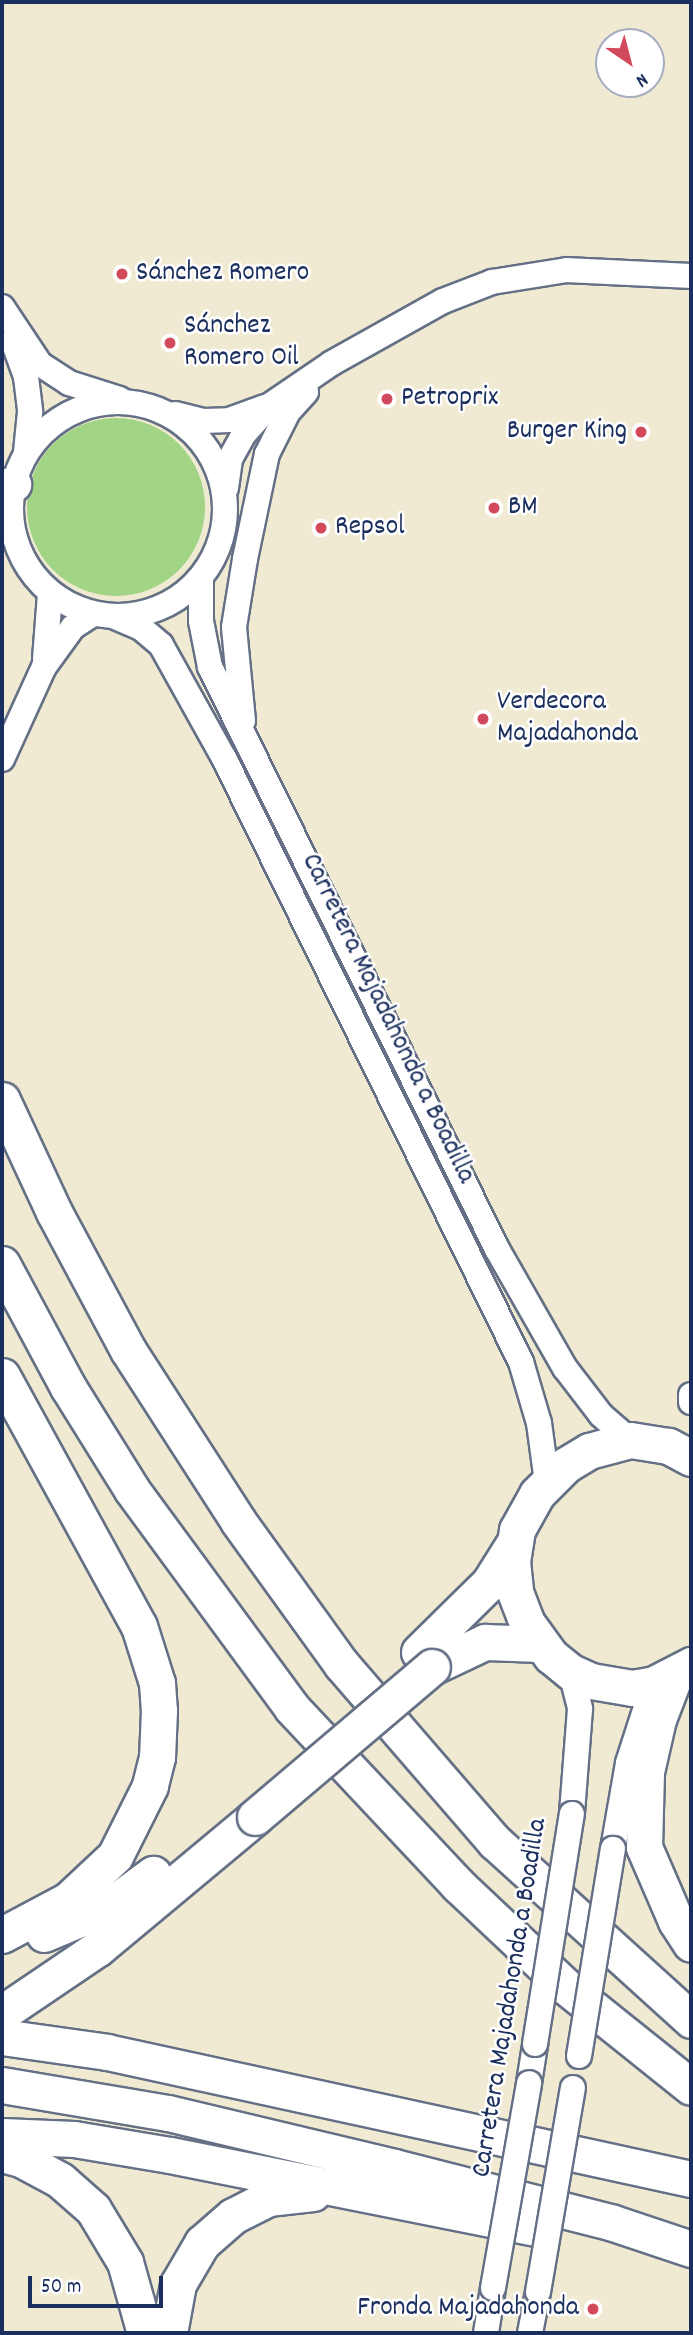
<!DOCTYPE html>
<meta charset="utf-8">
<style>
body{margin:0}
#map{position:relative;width:693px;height:2335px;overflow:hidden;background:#efead1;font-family:Dekko,sans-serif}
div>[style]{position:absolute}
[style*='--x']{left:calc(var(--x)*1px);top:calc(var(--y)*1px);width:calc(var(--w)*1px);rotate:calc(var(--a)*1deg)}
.green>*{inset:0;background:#a1d585}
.round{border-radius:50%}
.roads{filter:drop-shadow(2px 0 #657086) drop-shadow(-2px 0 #657086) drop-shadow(0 2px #657086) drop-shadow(0 -2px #657086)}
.minor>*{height:24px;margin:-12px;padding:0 12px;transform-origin:12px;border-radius:12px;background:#fff}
.minor>.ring{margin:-12px;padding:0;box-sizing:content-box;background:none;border:24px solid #fff;border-radius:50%}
.highway>*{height:35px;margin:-17.5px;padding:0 17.5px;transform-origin:17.5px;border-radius:17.5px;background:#fff}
.bridges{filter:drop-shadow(2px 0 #657086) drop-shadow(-2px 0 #657086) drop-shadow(0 2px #657086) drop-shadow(0 -2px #657086)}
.minor-bridge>*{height:24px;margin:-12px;padding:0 12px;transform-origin:12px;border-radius:12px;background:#fff}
.highway-bridge>*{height:35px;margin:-17.5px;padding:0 17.5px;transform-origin:17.5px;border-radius:17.5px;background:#fff}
.dots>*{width:19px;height:19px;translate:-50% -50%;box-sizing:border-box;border:4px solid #fff;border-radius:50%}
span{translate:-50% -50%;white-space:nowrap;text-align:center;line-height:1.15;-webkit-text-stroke:5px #fff;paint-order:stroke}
.poi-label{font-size:28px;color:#1b2f5e}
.left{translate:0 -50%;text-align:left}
.right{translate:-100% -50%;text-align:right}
.street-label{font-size:28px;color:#1b2f5e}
.frame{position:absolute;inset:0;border:4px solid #1b2f5e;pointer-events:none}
.north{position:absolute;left:595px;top:28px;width:70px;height:70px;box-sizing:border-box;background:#fff;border:2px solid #a4acbf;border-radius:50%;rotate:145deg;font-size:19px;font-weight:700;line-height:28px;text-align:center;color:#1b2f5e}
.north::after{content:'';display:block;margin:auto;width:24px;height:32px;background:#d1495b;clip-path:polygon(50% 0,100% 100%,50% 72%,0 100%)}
.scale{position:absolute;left:28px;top:2276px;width:135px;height:32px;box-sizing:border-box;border:4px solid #1b2f5e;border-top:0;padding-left:9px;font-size:21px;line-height:24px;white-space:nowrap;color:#1b2f5e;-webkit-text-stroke:5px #fff;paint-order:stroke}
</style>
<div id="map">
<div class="green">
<div class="round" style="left:27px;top:418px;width:178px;height:178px"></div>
</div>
<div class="roads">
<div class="minor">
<div style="--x:2;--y:307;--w:69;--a:56.3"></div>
<div style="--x:40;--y:364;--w:35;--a:33"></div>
<div style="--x:69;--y:383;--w:53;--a:17.4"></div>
<div style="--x:13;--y:341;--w:38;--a:70"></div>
<div style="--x:26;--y:377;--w:35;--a:83"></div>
<div style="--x:30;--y:412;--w:40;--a:95.7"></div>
<div class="ring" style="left:11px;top:402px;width:190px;height:190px"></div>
<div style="--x:175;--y:414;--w:30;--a:14"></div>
<div style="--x:204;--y:421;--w:25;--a:-2"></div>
<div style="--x:229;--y:420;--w:38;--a:-20"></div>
<div style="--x:226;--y:488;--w:29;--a:-82"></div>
<div style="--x:230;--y:459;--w:29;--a:-61"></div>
<div style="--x:244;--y:434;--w:38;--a:-48"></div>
<div style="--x:269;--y:406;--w:76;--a:-34.3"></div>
<div style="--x:332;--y:363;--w:127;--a:-29.2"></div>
<div style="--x:443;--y:301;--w:53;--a:-21.2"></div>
<div style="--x:492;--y:282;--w:76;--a:-9.1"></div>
<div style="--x:567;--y:270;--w:124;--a:2.8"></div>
<div style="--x:201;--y:578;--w:43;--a:90"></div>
<div style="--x:201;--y:621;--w:47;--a:78.9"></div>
<div style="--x:210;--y:667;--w:649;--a:63.75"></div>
<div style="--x:497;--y:1249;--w:137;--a:60.3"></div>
<div style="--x:565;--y:1368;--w:59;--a:52.5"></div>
<div style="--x:601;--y:1415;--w:38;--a:41"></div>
<div style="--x:115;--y:617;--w:28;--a:23"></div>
<div style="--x:141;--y:628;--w:26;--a:40"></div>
<div style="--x:161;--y:645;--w:129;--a:60.9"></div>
<div style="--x:224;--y:758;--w:673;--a:63.82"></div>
<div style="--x:521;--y:1362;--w:64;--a:73.6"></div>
<div style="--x:539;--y:1423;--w:60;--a:82.3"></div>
<div style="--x:45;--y:659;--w:65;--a:-85.6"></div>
<div style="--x:243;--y:721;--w:94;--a:-95.5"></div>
<div style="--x:234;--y:627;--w:69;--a:-80.8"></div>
<div style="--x:245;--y:559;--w:107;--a:-78.2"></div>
<div style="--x:267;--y:454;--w:47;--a:-63.4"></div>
<div style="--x:288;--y:412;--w:27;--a:-48"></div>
<div style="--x:2;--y:759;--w:101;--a:-65.5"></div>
<div style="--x:44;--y:667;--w:49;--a:-54.1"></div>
<div style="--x:73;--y:627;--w:24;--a:-33"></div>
<div style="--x:691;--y:1395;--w:7;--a:90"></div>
<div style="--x:571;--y:1672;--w:38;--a:76"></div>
<div style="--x:580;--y:1709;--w:105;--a:94.4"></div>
<div style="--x:613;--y:1849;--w:87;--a:-80.1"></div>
<div style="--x:628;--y:1763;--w:59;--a:-72.2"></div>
<div style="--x:529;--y:2083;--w:39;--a:-81"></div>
<div style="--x:486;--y:2333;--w:46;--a:-81.2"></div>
<div style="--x:530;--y:2333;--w:42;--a:-79"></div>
</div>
<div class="highway">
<div style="--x:2;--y:488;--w:12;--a:-20"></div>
<div style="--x:2;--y:1100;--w:123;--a:65.1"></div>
<div style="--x:54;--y:1212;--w:157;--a:61.8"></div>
<div style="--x:128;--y:1350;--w:203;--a:57.2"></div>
<div style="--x:238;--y:1521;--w:178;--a:54.2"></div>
<div style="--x:342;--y:1665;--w:234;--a:49.2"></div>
<div style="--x:495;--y:1842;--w:265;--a:42.2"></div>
<div style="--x:2;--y:1264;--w:140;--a:61.8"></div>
<div style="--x:68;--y:1387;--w:121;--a:58.1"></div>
<div style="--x:132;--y:1490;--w:270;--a:53.7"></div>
<div style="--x:292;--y:1708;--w:243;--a:46.8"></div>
<div style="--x:458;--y:1885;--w:147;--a:43.3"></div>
<div style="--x:565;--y:1986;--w:161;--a:38.7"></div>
<div style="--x:2;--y:1376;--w:285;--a:61.3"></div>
<div style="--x:139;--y:1626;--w:60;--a:72.5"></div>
<div style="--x:157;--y:1683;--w:27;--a:86"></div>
<div style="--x:159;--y:1710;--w:47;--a:92.4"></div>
<div style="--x:157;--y:1757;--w:30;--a:104"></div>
<div style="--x:150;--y:1786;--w:78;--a:116.6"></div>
<div style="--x:115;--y:1856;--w:64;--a:136.9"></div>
<div style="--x:68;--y:1900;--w:75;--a:152.1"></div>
<div style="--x:691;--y:1458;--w:26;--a:-152"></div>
<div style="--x:668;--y:1446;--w:38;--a:-171"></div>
<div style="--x:630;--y:1440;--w:42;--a:165"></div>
<div style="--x:589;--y:1451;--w:27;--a:149"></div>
<div style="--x:566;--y:1465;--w:41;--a:135"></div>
<div style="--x:537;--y:1494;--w:41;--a:119.1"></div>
<div style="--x:517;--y:1530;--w:31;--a:99"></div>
<div style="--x:512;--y:1561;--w:31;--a:84"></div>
<div style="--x:515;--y:1592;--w:33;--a:69"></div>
<div style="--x:527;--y:1623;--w:41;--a:54"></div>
<div style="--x:551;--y:1656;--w:26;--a:39"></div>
<div style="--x:571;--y:1672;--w:22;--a:24"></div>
<div style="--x:591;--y:1681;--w:42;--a:9.7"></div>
<div style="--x:632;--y:1688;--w:22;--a:-10"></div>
<div style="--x:654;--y:1684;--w:42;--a:-27.2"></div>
<div style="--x:419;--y:1652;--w:98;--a:-44.6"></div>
<div style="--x:489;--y:1583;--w:45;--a:-57.7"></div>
<div style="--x:432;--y:1667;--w:59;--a:-25.3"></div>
<div style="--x:485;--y:1642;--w:55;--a:2.1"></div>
<div style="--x:675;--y:1675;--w:47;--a:111.1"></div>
<div style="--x:658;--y:1719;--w:54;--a:102.8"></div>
<div style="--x:646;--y:1772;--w:75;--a:91.5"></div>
<div style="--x:644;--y:1847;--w:81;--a:66.6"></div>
<div style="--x:676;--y:1921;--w:27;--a:57"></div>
<div style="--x:44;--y:1934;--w:69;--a:-22.9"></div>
<div style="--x:108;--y:1907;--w:56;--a:-36.3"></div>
<div style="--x:2;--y:2013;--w:116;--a:-34.1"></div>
<div style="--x:98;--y:1948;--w:204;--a:-39.8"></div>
<div style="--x:2;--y:2037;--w:106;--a:8.1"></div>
<div style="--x:107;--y:2052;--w:598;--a:12.27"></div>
<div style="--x:2;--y:2085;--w:168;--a:9.6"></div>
<div style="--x:168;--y:2113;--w:232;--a:13.4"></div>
<div style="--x:394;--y:2167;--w:226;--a:14.3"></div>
<div style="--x:613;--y:2223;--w:82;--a:18.4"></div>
<div style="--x:2;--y:2136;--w:72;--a:2.4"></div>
<div style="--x:74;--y:2139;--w:97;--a:9.5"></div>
<div style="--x:170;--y:2155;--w:376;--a:11.3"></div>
<div style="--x:2;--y:2154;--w:20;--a:15"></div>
<div style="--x:21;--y:2159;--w:44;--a:28.3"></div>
<div style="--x:60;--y:2180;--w:44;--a:41.3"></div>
<div style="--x:93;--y:2209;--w:62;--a:58.9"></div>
<div style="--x:125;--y:2262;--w:74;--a:74.3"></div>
<div style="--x:169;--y:2333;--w:50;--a:-79.6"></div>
<div style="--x:178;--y:2284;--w:48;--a:-59.7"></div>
<div style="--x:202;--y:2243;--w:41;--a:-41.1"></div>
<div style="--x:233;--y:2216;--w:39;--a:-27"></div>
<div style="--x:268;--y:2198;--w:45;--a:-6.3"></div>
</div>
</div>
<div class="bridges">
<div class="minor-bridge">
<div style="--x:535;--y:2044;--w:233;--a:-80.9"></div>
<div style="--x:579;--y:2056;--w:210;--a:-80.7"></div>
<div style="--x:493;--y:2288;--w:208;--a:-80"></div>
<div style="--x:538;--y:2292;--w:207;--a:-80.3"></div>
</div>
<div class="highway-bridge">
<div style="--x:255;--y:1817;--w:232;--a:-40.3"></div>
</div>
</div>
<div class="dots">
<div style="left:122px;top:274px;background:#d1495b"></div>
<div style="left:170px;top:343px;background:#d1495b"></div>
<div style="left:387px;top:399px;background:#d1495b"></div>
<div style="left:641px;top:432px;background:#d1495b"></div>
<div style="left:494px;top:508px;background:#d1495b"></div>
<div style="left:321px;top:528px;background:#d1495b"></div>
<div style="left:483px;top:719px;background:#d1495b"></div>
<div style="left:593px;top:2309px;background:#d1495b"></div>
</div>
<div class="poi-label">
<span class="left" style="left:136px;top:274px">Sánchez Romero</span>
<span class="left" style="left:184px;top:343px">Sánchez<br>Romero Oil</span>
<span class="left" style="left:401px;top:399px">Petroprix</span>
<span class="right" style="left:627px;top:432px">Burger King</span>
<span class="left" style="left:508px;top:508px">BM</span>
<span class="left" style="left:335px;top:528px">Repsol</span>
<span class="left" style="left:497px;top:719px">Verdecora<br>Majadahonda</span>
<span class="right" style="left:579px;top:2309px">Fronda Majadahonda</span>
</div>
<div class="street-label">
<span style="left:387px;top:1019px;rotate:64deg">Carretera Majadahonda a Boadilla</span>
<span style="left:511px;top:1998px;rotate:-81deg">Carretera Majadahonda a Boadilla</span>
</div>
<div class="frame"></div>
<div class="north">N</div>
<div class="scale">50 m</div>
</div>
